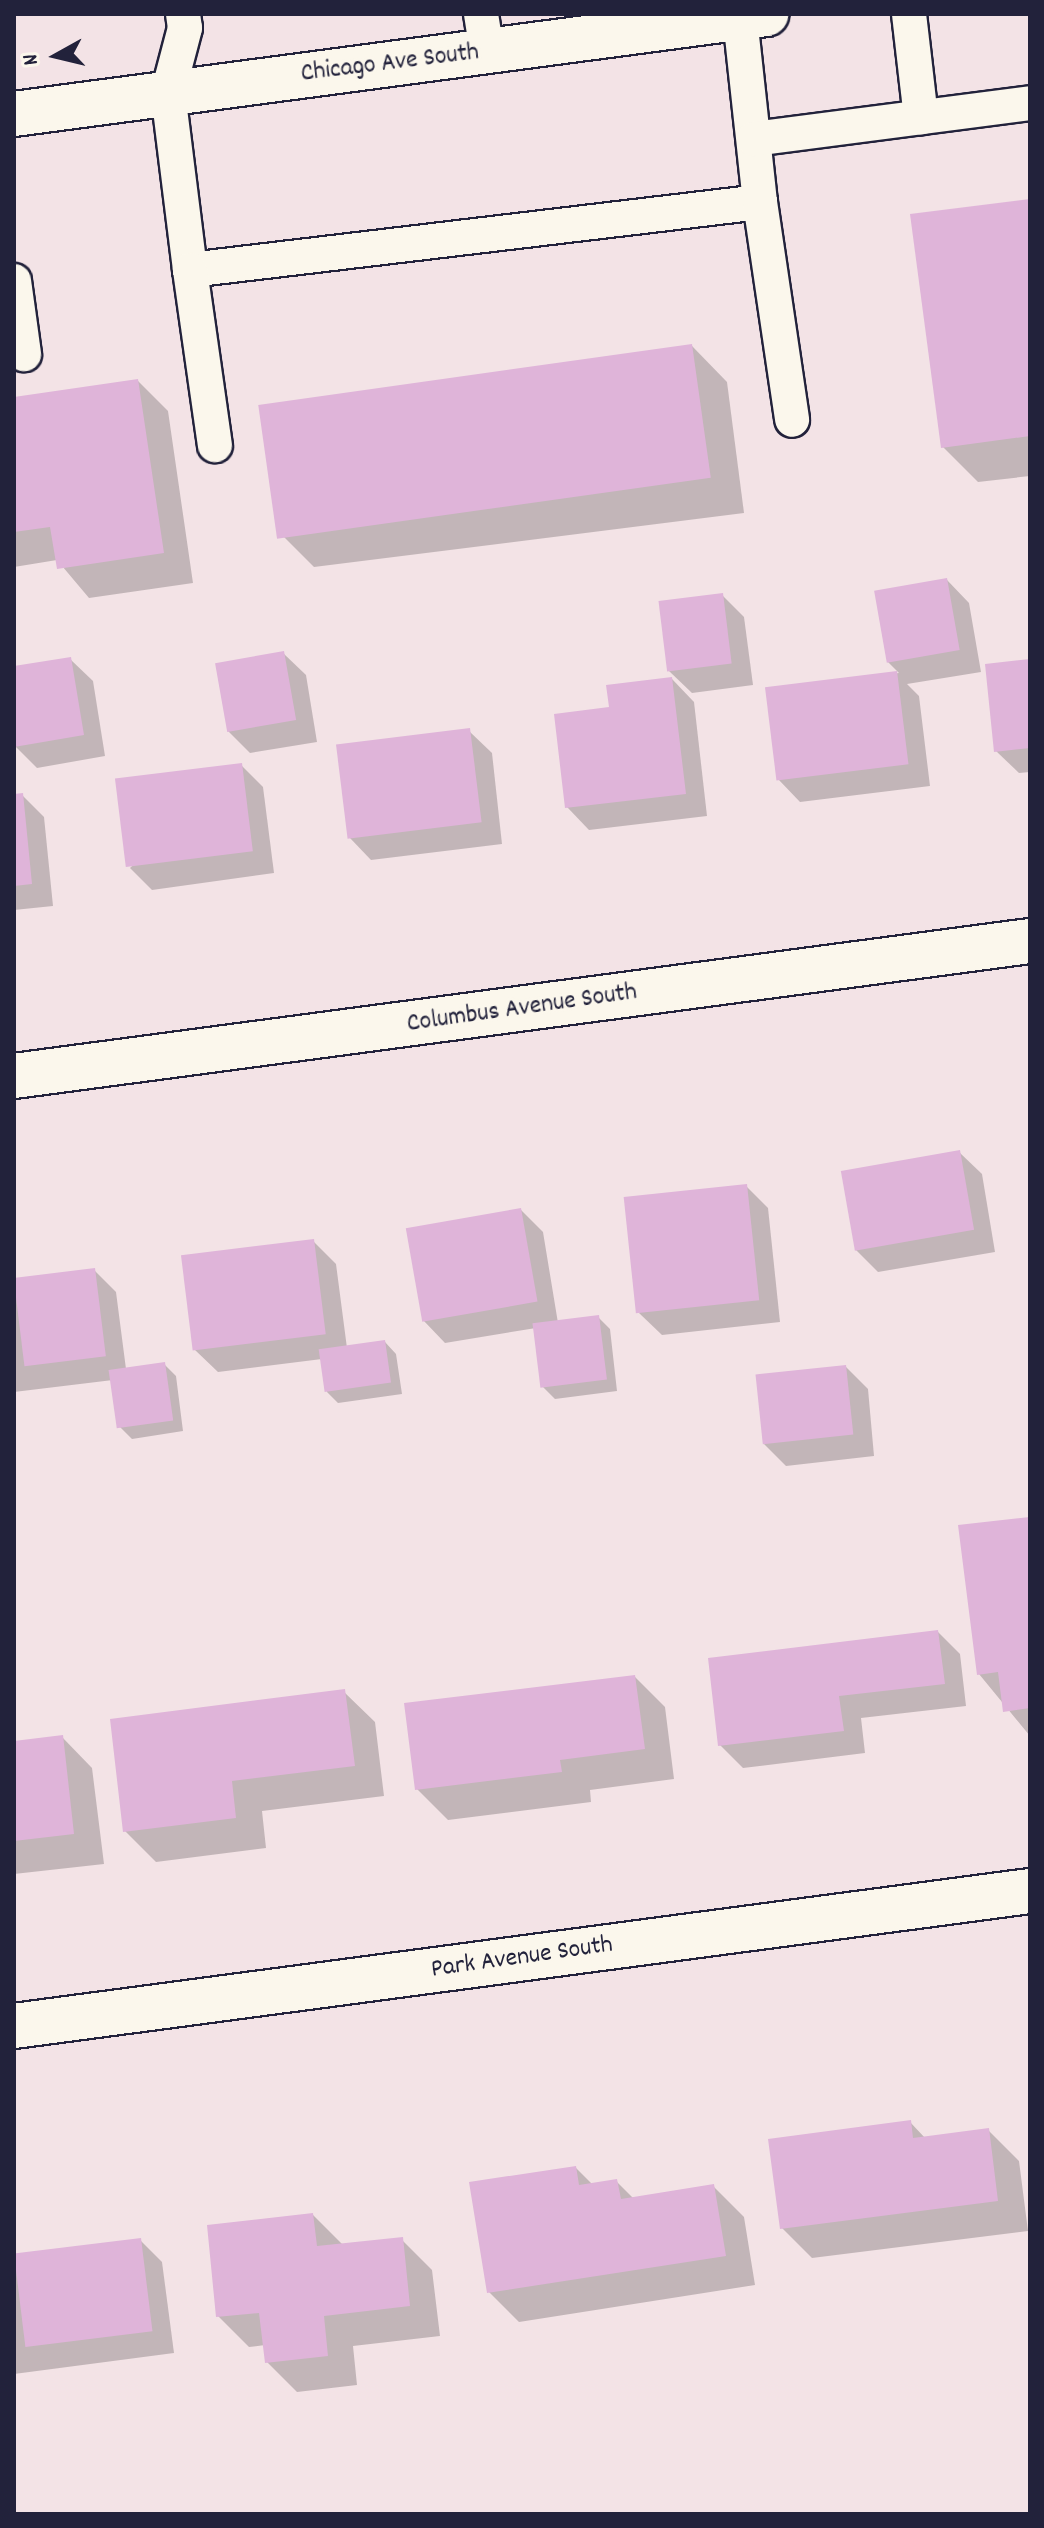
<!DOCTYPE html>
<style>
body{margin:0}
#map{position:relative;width:1044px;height:2528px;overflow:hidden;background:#f3e3e6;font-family:Dekko,sans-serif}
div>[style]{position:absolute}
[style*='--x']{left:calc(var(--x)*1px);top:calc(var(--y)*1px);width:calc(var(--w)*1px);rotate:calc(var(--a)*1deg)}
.shadow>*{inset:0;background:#0003}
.building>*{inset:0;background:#dfb4d9;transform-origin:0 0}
.roads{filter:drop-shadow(2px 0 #22223b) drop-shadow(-2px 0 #22223b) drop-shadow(0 2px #22223b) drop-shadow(0 -2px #22223b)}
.lane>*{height:34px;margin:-17px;padding:0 17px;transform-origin:17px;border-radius:17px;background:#fbf7ec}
.street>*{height:44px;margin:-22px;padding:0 22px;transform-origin:22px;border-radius:22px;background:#fbf7ec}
span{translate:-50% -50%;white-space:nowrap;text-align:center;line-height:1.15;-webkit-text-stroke:6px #fbf7ec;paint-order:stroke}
.street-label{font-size:26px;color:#22223b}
.frame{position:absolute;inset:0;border:16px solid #22223b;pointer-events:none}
.north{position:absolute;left:16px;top:16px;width:80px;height:80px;-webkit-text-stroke:6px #fbf7ec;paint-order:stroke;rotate:262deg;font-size:22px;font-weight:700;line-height:32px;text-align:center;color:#22223b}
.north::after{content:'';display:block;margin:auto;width:28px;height:36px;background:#22223b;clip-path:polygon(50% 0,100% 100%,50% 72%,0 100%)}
</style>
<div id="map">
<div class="shadow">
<div style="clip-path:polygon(1030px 201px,1030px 476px,978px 482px,943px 447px)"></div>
<div style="clip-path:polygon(692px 346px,727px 382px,744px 513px,314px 567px,278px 531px)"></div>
<div style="clip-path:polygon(138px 381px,168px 411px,193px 583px,89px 598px,57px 560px,14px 567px,14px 399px)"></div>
<div style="clip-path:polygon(947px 580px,969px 603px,981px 672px,907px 684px,919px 696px,930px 786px,800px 802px,778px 779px,767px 689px,899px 673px,887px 661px)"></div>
<div style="clip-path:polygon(722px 595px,744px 617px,753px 685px,692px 693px,669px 671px)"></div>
<div style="clip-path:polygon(283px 653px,306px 675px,317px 742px,250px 753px,227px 730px)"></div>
<div style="clip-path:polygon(70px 659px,93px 681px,105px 756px,37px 768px,15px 746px,14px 668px)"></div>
<div style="clip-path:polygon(1030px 661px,1030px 772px,1019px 773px,996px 751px)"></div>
<div style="clip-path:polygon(672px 679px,694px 702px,707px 816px,589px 830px,567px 807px,611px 709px)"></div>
<div style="clip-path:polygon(469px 731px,492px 753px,502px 844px,371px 860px,349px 837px)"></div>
<div style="clip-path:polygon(241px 765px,263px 787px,274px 873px,152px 890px,130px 868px)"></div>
<div style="clip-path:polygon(22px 795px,44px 817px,53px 906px,14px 910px,14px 796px)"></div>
<div style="clip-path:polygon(959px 1152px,982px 1174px,995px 1252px,878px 1272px,856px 1250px)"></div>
<div style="clip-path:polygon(746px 1186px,768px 1208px,780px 1322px,662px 1335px,639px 1313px)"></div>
<div style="clip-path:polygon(521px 1210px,543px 1232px,558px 1323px,598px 1317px,610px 1329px,617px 1391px,555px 1399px,543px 1387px,536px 1328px,445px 1343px,423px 1320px)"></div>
<div style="clip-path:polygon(313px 1241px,336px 1264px,347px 1348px,385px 1342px,396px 1354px,402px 1394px,338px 1403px,327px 1392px,322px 1359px,218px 1372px,195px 1350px)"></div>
<div style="clip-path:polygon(94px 1270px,116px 1292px,126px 1369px,164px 1364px,176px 1376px,183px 1431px,132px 1439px,120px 1427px,113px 1380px,14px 1392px,14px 1280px)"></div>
<div style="clip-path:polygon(846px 1367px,868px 1389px,874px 1456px,786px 1466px,764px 1444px)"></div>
<div style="clip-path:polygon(1030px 1519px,1028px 1706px,1030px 1736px,979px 1674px)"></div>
<div style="clip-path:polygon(938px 1632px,960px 1654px,966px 1706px,861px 1718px,865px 1753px,743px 1768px,720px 1745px)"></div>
<div style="clip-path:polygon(635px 1677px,665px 1707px,674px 1779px,590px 1790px,591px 1802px,448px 1820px,417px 1789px)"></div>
<div style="clip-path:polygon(344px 1692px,375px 1722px,384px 1796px,262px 1811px,266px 1848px,156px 1862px,125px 1831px)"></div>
<div style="clip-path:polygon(62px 1737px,92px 1768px,104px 1864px,14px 1874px,14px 1743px)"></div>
<div style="clip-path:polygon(910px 2122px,926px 2139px,988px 2130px,1019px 2161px,1028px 2231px,812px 2258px,782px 2228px)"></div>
<div style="clip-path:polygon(576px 2168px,593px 2185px,616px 2181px,634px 2199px,714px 2187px,744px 2217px,755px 2285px,519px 2322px,489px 2292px)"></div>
<div style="clip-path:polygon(313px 2215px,344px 2246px,402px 2240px,432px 2270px,440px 2336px,353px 2346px,357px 2385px,297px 2392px,267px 2362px,265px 2345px,249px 2347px,218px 2316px)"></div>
<div style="clip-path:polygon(140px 2240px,162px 2262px,174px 2353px,14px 2374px,14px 2256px)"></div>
</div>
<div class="building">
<div style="clip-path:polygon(1030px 199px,1030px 436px,941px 448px,910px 214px)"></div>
<div style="left:692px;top:344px;width:135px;height:438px;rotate:82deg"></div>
<div style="clip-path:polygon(138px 379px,164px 553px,57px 569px,50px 527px,14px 532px,14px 397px)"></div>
<div style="left:947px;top:578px;width:73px;height:74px;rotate:80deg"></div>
<div style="left:723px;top:593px;width:71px;height:65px;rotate:83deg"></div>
<div style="left:284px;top:651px;width:70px;height:70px;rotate:80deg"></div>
<div style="clip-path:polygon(71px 657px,84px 735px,14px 747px,14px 666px)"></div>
<div style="clip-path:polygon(1030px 659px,1030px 748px,994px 752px,985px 664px)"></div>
<div style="left:897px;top:671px;width:94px;height:133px;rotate:83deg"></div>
<div style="clip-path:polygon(672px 677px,686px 794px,565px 808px,554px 714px,609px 707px,606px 685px)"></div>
<div style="left:470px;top:728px;width:95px;height:135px;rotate:83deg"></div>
<div style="left:242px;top:763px;width:89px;height:128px;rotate:83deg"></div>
<div style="clip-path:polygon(23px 793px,32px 884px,14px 886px,14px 794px)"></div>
<div style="left:960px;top:1150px;width:81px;height:121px;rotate:80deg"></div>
<div style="left:747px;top:1184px;width:117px;height:124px;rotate:84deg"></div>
<div style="left:521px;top:1208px;width:95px;height:117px;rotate:80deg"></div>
<div style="left:314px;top:1239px;width:96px;height:134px;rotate:83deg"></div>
<div style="left:95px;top:1268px;width:89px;height:82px;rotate:83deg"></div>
<div style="left:599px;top:1315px;width:65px;height:67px;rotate:83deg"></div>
<div style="left:385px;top:1340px;width:43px;height:67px;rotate:82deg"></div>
<div style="left:165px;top:1362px;width:59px;height:57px;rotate:82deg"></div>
<div style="left:846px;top:1365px;width:70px;height:91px;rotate:84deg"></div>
<div style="clip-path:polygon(1030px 1517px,1030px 1708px,1003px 1712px,998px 1672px,977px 1675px,958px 1525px)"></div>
<div style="clip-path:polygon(938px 1630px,945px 1684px,839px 1696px,844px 1731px,718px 1746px,708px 1658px)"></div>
<div style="clip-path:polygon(635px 1675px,645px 1749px,560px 1760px,562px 1772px,415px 1790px,404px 1703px)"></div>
<div style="clip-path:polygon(345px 1689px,355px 1766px,232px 1781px,236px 1818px,123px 1832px,110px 1719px)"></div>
<div style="clip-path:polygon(63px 1735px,74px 1834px,14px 1841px,14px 1741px)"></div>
<div style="clip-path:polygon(911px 2120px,913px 2138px,989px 2128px,998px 2201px,780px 2229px,768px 2139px)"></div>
<div style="clip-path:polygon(576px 2166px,579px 2185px,617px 2179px,621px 2199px,714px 2184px,726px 2256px,487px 2293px,469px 2182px)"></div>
<div style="clip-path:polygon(313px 2213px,317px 2246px,403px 2237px,410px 2306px,324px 2316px,328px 2356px,265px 2363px,259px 2313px,216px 2317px,207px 2225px)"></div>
<div style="left:141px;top:2238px;width:94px;height:128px;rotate:83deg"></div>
</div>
<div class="roads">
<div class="lane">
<div style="--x:183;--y:14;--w:14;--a:82"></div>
<div style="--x:185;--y:28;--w:67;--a:104.7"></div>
<div style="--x:168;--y:93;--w:178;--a:82.9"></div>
<div style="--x:190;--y:270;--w:574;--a:-6.8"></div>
<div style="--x:760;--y:202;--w:186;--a:-96.2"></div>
<div style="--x:481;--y:14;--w:38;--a:81"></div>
<div style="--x:909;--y:14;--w:104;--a:83.4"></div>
<div style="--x:754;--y:139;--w:278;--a:-7.4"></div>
<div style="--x:760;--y:202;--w:220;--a:81.6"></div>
<div style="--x:190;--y:270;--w:177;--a:81.9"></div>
<div style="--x:14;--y:281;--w:74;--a:82.2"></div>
</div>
<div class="street">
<div style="--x:14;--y:114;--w:759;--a:-7.57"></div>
<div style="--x:14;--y:1076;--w:1025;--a:-7.57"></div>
<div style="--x:14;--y:2026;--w:1025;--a:-7.57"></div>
</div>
</div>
<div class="street-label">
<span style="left:390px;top:64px;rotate:-7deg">Chicago Ave South</span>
<span style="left:522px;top:1009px;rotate:-8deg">Columbus Avenue South</span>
<span style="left:522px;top:1958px;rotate:-8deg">Park Avenue South</span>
</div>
<div class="frame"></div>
<div class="north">N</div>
</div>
